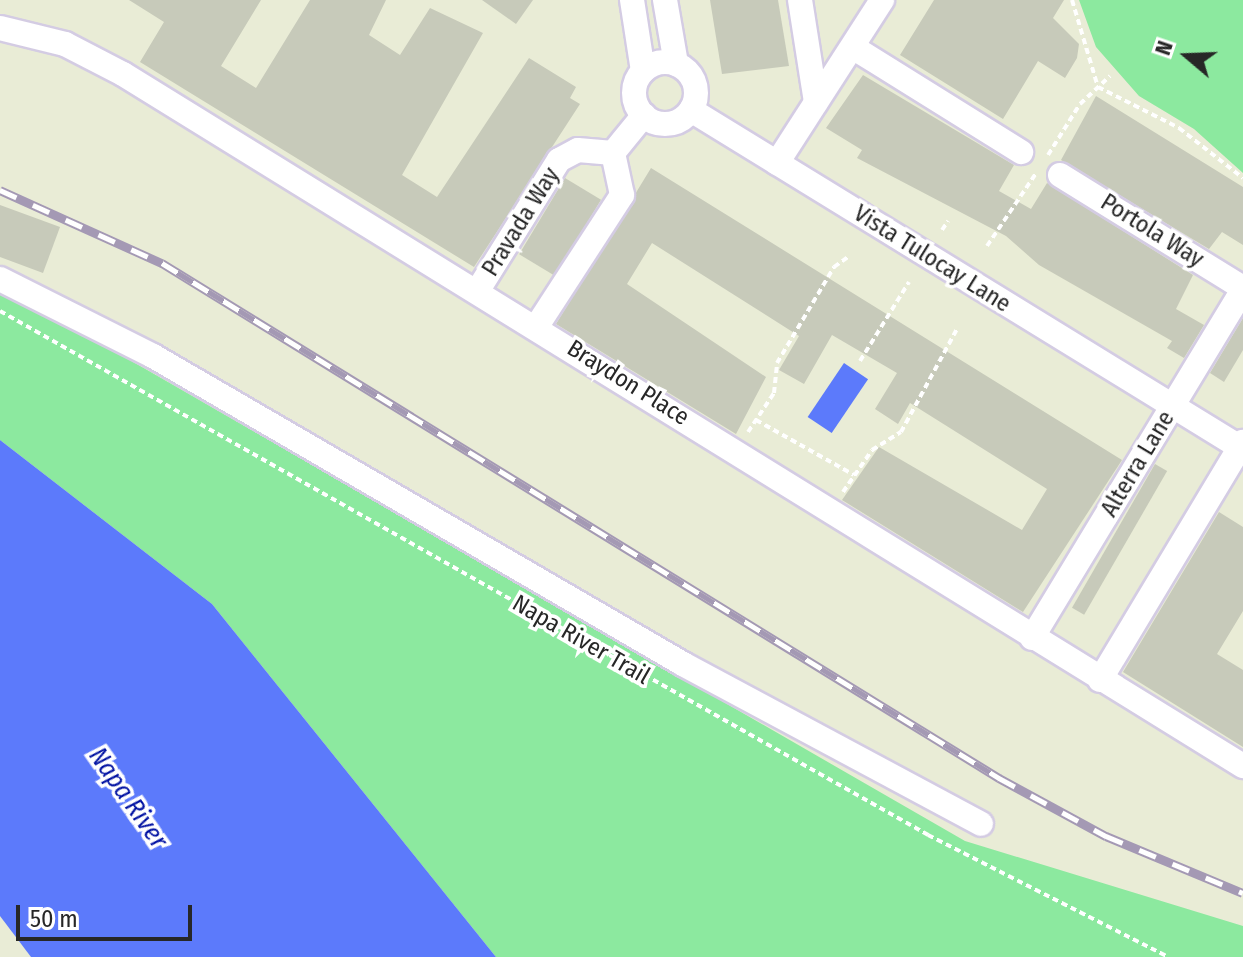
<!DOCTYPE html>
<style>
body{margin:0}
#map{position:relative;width:1243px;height:957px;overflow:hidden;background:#e9ecd6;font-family:"Fira Sans Condensed",sans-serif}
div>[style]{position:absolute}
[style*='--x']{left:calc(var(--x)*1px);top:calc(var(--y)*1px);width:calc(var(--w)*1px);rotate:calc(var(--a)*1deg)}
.green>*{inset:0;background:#8ce99f}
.water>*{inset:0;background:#5c7afb;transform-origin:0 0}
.building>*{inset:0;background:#c7caba;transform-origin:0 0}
.path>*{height:4px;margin-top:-2px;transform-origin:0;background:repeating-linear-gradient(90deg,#fff 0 6px,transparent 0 10px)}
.roads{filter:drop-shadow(2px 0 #d4cce3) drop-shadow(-2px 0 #d4cce3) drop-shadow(0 2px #d4cce3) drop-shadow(0 -2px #d4cce3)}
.minor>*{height:24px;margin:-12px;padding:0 12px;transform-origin:12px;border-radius:12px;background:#fff}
.minor>.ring{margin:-12px;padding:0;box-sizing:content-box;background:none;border:24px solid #fff;border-radius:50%}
.rail>*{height:9px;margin-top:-4.5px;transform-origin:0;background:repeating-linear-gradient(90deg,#fff 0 18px,#a499b4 0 36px);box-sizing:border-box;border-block:2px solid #a499b4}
span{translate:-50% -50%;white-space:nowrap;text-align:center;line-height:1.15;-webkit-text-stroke:7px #fff;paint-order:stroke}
.street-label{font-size:24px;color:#272727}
.water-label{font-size:26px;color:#0011a2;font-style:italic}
.north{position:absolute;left:1147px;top:16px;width:80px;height:80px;-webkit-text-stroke:6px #fff;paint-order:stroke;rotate:289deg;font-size:22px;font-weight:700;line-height:32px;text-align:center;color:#272727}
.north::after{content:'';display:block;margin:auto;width:28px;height:36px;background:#272727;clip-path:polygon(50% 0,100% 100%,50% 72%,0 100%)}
.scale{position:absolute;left:16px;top:905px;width:176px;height:36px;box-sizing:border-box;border:4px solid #272727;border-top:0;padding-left:10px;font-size:24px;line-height:28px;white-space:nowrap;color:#272727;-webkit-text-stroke:6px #fff;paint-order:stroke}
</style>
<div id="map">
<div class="green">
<div style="clip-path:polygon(1079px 0,1243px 0,1243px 173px,1194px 129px,1139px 96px,1096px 47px)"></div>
<div style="clip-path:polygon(0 294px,109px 348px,965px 841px,1243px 926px,1243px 957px,496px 957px,212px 604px,0 440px)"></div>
</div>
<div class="water">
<div style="left:844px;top:363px;width:29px;height:65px;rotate:34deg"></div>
<div style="clip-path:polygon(0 440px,212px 604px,496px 957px,31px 957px,0 916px)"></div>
</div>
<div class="building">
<div style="clip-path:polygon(129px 0,261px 0,221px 66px,256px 88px,310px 0,386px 0,369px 35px,400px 55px,430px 8px,483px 33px,402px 175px,437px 197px,529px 58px,576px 87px,570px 98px,580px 104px,474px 267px,140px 62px,164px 22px)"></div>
<div style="clip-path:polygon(482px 0,533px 0,516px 24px)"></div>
<div style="clip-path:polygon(710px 0,778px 0,789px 66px,722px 74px)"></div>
<div style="clip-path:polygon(934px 0,1064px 0,1053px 18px,1079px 44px,1077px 58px,1065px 78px,1038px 61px,1003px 119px,900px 55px)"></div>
<div style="clip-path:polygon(863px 75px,1014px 165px,999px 191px,1031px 209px,1047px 183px,1193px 275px,1176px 309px,1204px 325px,1184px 358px,1167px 348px,1172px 341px,1039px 265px,1006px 236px,857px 158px,862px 150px,826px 128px)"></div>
<div style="clip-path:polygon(1096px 96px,1243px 187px,1243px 245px,1222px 232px,1209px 249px,1061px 160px)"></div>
<div style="clip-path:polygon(651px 168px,1122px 460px,1023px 612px,842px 500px,879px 447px,1022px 530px,1047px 489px,910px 403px,898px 424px,875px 409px,897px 373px,832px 335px,804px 384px,779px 370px,799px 336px,652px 243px,627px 284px,766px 377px,736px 434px,556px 324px)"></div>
<div style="left:565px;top:178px;width:42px;height:89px;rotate:31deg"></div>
<div style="clip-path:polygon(0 205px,60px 227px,43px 273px,0 257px)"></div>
<div style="clip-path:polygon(1243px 318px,1243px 350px,1224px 382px,1210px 373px)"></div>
<div style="left:1155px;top:464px;width:14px;height:166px;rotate:30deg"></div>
<div style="clip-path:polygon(1219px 512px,1243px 527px,1243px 611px,1217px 654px,1243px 670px,1243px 747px,1123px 672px)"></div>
</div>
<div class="path">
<div style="--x:1072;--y:0;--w:91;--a:73.4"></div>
<div style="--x:1098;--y:87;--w:91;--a:26.8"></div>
<div style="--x:1179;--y:128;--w:81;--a:38"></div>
<div style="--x:1048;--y:155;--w:60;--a:-57.9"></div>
<div style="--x:1080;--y:104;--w:41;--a:-43"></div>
<div style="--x:942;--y:230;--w:11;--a:-56"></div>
<div style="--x:987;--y:246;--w:89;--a:-56"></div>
<div style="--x:0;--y:311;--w:1066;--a:29.45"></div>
<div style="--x:928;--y:835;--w:269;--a:26.9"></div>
<div style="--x:860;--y:361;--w:93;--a:-58.2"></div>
<div style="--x:756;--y:420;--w:112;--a:29.3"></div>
<div style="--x:748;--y:432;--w:47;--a:-56.3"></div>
<div style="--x:774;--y:393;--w:30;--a:-84"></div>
<div style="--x:777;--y:363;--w:112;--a:-59.3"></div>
<div style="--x:834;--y:267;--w:17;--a:-36"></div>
<div style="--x:843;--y:492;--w:51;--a:-55.4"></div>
<div style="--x:872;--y:450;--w:34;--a:-32"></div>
<div style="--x:901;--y:432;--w:119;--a:-61.5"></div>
</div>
<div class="roads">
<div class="minor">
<div style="--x:632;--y:0;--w:72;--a:81.2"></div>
<div style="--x:665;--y:0;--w:65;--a:80.2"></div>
<div style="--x:800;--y:0;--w:103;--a:81.1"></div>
<div style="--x:0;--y:28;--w:67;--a:13.8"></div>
<div style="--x:65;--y:44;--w:65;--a:27.3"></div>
<div style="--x:123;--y:74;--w:1317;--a:31.71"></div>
<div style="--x:854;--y:48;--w:197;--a:31.9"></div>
<div class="ring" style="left:634px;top:62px;width:38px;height:38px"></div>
<div style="--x:691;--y:110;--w:648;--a:31.56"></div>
<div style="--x:613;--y:153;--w:49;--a:-50.8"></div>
<div style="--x:777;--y:163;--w:194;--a:-57.2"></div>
<div style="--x:1060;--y:175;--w:215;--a:31.7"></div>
<div style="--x:0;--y:279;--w:171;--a:26.7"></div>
<div style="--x:153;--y:356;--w:613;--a:30.16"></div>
<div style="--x:683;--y:664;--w:338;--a:28.2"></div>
<div style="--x:478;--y:290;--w:153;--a:-58.1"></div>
<div style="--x:559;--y:160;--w:21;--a:-28"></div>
<div style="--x:578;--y:150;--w:35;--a:5"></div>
<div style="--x:613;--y:153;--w:43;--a:77.9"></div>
<div style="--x:622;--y:195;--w:156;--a:123"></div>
<div style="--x:1032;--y:638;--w:408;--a:-58.8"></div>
<div style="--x:1100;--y:680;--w:278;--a:-59"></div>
</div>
</div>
<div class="rail">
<div style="--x:0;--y:190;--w:178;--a:24.3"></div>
<div style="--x:162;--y:263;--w:983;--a:31.6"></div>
<div style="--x:999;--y:778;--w:122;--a:28.5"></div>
<div style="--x:1106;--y:836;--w:148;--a:22.6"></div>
</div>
<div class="street-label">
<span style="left:521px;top:222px;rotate:-58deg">Pravada Way</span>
<span style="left:1152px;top:231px;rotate:32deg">Portola Way</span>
<span style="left:932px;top:259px;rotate:32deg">Vista Tulocay Lane</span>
<span style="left:628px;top:383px;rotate:32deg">Braydon Place</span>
<span style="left:1138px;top:464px;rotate:-59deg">Alterra Lane</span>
<span style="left:581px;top:640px;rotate:30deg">Napa River Trail</span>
</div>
<div class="water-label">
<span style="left:128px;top:798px;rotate:55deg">Napa River</span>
</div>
<div class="north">N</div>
<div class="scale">50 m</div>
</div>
